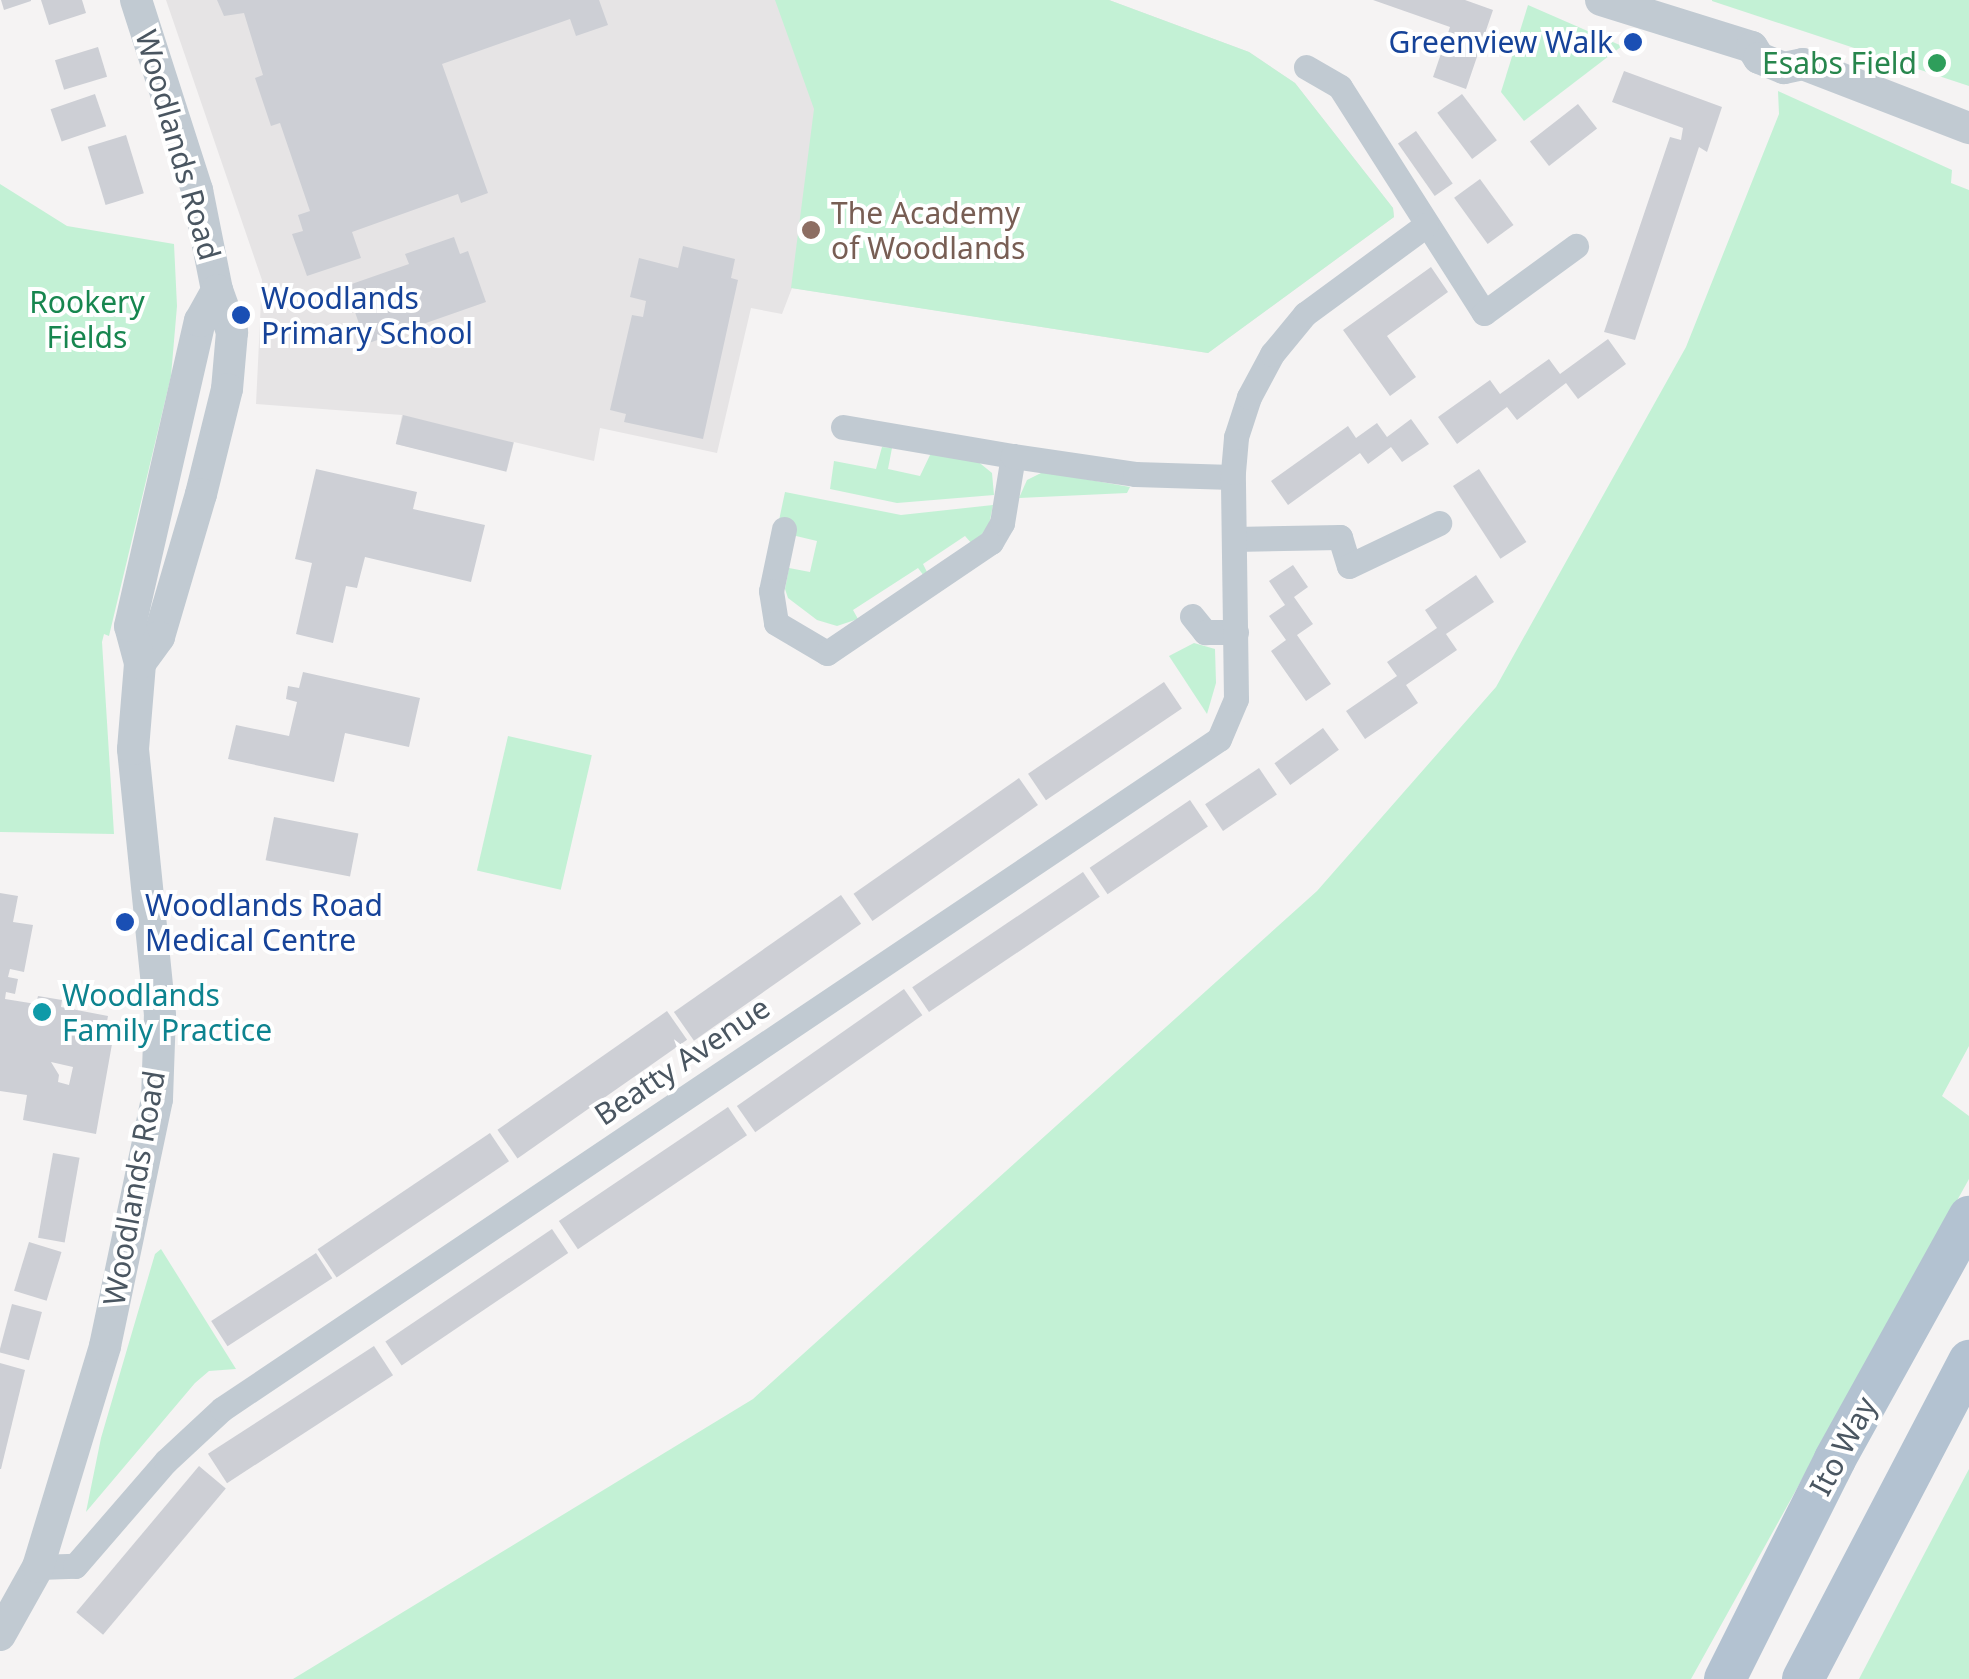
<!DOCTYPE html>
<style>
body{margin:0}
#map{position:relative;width:1969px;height:1679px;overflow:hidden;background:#f5f3f3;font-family:"Noto Sans",sans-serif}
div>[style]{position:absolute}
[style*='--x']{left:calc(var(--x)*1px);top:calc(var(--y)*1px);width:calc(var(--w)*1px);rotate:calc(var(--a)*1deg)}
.education>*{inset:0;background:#e6e4e5}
.green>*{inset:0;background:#c3f1d5;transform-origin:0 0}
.building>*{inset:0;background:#cdcfd5;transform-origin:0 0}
.minor>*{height:25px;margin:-12.5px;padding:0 12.5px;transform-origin:12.5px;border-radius:12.5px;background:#c1cad2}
.tertiary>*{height:32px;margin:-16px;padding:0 16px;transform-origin:16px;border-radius:16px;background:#c1cad2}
.primary>*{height:42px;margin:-21px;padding:0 21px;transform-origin:21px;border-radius:21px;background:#b3c2d1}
.dots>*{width:28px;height:28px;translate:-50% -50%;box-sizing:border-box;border:5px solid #fff;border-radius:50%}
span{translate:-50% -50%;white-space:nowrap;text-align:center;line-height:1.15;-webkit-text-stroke:8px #fff;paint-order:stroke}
.transit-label{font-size:30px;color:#164399}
.right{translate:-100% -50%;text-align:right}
.left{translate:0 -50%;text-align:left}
.leisure-label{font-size:30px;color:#27864d}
.street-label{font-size:30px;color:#4a5661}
.education-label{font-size:30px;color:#785e54}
.park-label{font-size:30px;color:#17864f}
.culture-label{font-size:30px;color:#0d838f}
</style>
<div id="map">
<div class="education">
<div style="clip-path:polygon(166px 0,1109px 0,1249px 52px,1295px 83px,1393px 208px,1394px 217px,1208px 353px,792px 288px,782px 314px,751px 308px,717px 453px,600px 428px,594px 461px,514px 442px,507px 470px,396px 444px,402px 415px,256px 404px,262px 280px)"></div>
</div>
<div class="green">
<div style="clip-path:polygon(775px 0,1109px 0,1249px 52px,1295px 83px,1393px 208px,1394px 217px,1208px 353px,791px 288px,814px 109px)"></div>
<div style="clip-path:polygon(1969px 0,1969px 86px,1712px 1px,1712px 0)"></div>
<div style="clip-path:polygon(1528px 5px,1622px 46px,1524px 121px,1501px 92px)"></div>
<div style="clip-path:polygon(1778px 91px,1952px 170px,1951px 183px,1969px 190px,1969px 1046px,1942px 1096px,1969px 1116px,1969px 1179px,1691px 1679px,293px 1679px,753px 1399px,1317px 891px,1496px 687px,1686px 347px,1779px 114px)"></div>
<div style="clip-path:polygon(0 184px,67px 226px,174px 244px,177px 306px,171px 376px,109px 636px,104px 634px,102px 642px,114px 834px,0 832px)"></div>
<div style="clip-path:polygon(882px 447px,892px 448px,888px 469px,920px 476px,931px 453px,976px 460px,992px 473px,994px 495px,897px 503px,830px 489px,834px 461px,876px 469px)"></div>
<div style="clip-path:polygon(1041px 473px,1045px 472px,1130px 487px,1127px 493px,1019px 498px,1027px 480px)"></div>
<div style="clip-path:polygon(785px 492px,901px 515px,993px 505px,989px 525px,973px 545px,965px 536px,923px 564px,928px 574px,924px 576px,918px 568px,853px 610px,858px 619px,837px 626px,817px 620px,788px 598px,785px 589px,789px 568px,810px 572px,817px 541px,796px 536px,796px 530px,778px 525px)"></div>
<div style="clip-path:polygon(1194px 643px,1215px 649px,1216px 683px,1207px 714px,1169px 656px)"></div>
<div style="left:508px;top:736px;width:86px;height:138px;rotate:13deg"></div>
<div style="clip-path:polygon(161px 1249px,236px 1369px,209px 1371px,195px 1383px,86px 1512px,101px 1438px,155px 1254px)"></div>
<div style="clip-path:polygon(1969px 1469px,1969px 1679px,1859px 1679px,1919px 1564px)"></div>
</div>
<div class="building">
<div style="clip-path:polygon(1px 0,31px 0,31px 1px,4px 10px)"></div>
<div style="clip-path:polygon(41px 0,82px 0,86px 13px,49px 25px)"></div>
<div style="clip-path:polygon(217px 0,599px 0,608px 25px,576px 36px,570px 19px,442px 64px,488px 193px,461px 203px,458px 194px,352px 232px,361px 258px,307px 276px,292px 234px,303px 231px,298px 215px,310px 211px,280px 123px,271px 126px,255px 78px,263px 75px,244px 13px,224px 16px)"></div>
<div style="clip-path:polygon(1373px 0,1465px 0,1493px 10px,1466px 89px,1433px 77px,1450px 27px)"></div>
<div style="left:98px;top:47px;width:31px;height:45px;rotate:73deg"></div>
<div style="clip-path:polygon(1624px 71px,1722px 107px,1707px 152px,1699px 147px,1635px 340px,1604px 332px,1670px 137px,1681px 140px,1683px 128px,1612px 102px)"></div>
<div style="left:95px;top:94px;width:34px;height:47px;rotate:71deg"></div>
<div style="left:1462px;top:94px;width:58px;height:31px;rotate:53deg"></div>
<div style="left:1578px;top:104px;width:31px;height:61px;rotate:52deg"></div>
<div style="left:1416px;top:131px;width:64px;height:22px;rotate:55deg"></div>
<div style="left:126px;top:135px;width:61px;height:40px;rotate:73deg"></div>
<div style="left:1480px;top:179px;width:57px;height:32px;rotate:54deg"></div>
<div style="clip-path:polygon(454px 237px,460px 254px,468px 251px,486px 302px,366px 344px,346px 286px,409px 264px,405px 254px)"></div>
<div style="clip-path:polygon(683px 246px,735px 259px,731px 278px,738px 280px,703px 439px,624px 422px,626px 414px,610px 410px,632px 315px,643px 317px,646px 301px,630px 297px,639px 258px,678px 268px)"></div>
<div style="clip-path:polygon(1431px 267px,1448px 292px,1387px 336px,1416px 377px,1390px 396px,1343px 330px)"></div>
<div style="clip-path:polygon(1608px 339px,1626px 364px,1578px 399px,1566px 383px,1517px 420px,1507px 407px,1457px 444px,1438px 417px,1490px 380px,1500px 394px,1549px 359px,1560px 374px)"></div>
<div style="left:403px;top:415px;width:114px;height:30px;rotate:14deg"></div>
<div style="clip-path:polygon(1411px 419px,1429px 444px,1402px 462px,1391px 447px,1368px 464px,1360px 453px,1288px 505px,1271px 481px,1348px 426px,1356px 438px,1377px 423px,1387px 437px)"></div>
<div style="clip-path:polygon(316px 469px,417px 492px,413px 509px,485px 525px,471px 582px,365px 557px,357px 588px,346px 586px,333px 643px,296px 634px,312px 563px,295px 559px)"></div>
<div style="left:1479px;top:469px;width:87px;height:31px;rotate:57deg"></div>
<div style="clip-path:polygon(1293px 565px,1308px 587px,1294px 597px,1313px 624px,1297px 635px,1331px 684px,1306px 701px,1271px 651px,1286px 640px,1269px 616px,1285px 605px,1269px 581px)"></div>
<div style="clip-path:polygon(1476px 575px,1494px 602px,1446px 634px,1457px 650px,1406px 685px,1418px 703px,1365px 739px,1346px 711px,1397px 676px,1387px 662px,1437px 628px,1425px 610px)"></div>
<div style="clip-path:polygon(303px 672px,420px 698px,409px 747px,345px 733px,334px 782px,228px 759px,236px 725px,289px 736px,297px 702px,286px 699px,288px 686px,299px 688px)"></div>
<div style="left:1164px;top:682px;width:32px;height:164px;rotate:56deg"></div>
<div style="left:1323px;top:728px;width:27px;height:60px;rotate:54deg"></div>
<div style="left:1259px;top:768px;width:32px;height:65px;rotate:56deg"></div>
<div style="left:1019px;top:778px;width:33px;height:202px;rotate:55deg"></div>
<div style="left:1190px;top:800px;width:32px;height:121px;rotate:56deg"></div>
<div style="left:274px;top:817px;width:86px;height:44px;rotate:11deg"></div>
<div style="left:1083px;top:872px;width:30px;height:206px;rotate:56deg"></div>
<div style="clip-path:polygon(evenodd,0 893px,18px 896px,13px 922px,33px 925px,24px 972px,10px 969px,8px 977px,18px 979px,15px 994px,6px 992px,5px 999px,36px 1004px,38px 996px,62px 1000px,61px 1007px,108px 1016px,103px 1043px,112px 1044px,96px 1134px,23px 1120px,27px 1095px,0 1091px,0 893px,51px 1062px,73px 1067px,69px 1085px,58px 1082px,59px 1075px,51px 1062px)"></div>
<div style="left:841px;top:895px;width:35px;height:204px;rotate:55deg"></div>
<div style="left:904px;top:989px;width:32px;height:204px;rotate:55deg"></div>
<div style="left:667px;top:1011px;width:35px;height:207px;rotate:55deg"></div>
<div style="left:728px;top:1107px;width:34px;height:204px;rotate:56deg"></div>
<div style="left:490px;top:1133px;width:34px;height:208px;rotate:56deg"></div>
<div style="left:53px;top:1153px;width:27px;height:86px;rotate:10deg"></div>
<div style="left:552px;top:1229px;width:29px;height:201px;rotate:56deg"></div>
<div style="left:29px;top:1242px;width:34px;height:51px;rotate:17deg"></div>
<div style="left:316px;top:1253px;width:30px;height:125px;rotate:57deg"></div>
<div style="left:12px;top:1304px;width:31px;height:50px;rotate:15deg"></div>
<div style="left:374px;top:1346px;width:35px;height:198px;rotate:57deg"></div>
<div style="clip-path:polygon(0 1363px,25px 1370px,1px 1469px,0 1469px)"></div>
<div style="left:199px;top:1466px;width:35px;height:191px;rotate:40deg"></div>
</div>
<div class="minor">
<div style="--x:1306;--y:67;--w:39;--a:30"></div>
<div style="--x:1340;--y:87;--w:268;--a:57.5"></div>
<div style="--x:1484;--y:313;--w:114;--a:-36.1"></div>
<div style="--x:843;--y:427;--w:172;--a:9.7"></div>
<div style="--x:784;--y:529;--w:63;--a:101.8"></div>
<div style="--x:771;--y:591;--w:32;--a:81"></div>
<div style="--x:776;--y:623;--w:59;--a:30.5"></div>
<div style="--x:827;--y:653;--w:198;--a:-34.1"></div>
<div style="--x:991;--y:542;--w:22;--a:-60"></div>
<div style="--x:1002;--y:523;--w:68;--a:-80.7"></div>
<div style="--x:1013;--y:456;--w:123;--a:8.4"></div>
<div style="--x:1135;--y:474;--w:97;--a:1.8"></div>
<div style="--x:1234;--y:539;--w:106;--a:-1.1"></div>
<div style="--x:1340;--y:537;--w:30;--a:73"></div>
<div style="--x:1349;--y:566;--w:100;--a:-25.5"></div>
<div style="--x:1192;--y:616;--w:21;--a:51"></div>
<div style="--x:1205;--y:632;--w:31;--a:0"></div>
<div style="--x:38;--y:1567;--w:37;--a:-2"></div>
<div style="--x:75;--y:1566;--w:139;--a:-49.1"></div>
<div style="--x:166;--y:1461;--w:76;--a:-42.9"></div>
<div style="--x:222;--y:1409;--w:1201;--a:-33.9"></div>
<div style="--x:1219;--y:739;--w:43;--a:-67"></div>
<div style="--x:1236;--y:699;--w:227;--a:-90.8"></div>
<div style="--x:1233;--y:472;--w:35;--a:-85"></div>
<div style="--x:1236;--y:437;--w:42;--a:-72"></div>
<div style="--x:1249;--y:397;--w:49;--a:-61.9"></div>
<div style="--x:1272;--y:354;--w:52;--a:-50.5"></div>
<div style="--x:1305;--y:314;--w:150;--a:-36.3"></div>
</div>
<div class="tertiary">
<div style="--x:136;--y:0;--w:200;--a:72.2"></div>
<div style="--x:197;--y:190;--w:102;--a:78.7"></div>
<div style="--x:217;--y:290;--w:45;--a:70.3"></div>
<div style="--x:232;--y:332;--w:57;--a:95"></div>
<div style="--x:227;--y:389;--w:108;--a:103.9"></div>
<div style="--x:201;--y:494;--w:149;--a:106.4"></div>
<div style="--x:159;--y:637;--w:32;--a:126"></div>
<div style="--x:1601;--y:0;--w:158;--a:17.3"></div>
<div style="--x:1752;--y:47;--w:13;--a:58"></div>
<div style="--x:1759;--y:58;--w:27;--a:22"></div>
<div style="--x:1784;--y:68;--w:19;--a:-12"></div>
<div style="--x:1803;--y:64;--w:178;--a:21.1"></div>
<div style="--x:0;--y:1635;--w:78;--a:-60.8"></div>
<div style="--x:38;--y:1567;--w:231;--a:-73.1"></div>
<div style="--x:105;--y:1346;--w:252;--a:-78.1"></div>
<div style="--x:157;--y:1099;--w:84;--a:-88"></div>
<div style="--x:160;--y:1015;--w:267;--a:-95.8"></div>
<div style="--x:133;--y:749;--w:86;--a:-85.3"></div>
<div style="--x:140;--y:663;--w:38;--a:-105"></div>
<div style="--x:130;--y:626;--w:313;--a:-77.1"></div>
<div style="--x:200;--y:321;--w:35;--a:-61"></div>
</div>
<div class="primary">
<div style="--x:1725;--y:1679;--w:246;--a:-63.4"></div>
<div style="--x:1835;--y:1459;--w:277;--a:-61"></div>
<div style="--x:1803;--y:1679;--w:359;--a:-62.4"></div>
</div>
<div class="dots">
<div style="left:1633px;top:42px;background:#1a4fb4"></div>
<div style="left:1937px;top:63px;background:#2e9e5b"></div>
<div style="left:811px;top:230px;background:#8d6e63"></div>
<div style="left:241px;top:315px;background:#1a4fb4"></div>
<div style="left:125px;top:922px;background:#1a4fb4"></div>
<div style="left:42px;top:1012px;background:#0f9aa8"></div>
</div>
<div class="transit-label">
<span class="right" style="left:1613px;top:42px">Greenview Walk</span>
<span class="left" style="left:261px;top:315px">Woodlands<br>Primary School</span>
<span class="left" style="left:145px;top:922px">Woodlands Road<br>Medical Centre</span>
</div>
<div class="leisure-label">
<span class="right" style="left:1917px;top:63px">Esabs Field</span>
</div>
<div class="street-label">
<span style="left:178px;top:145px;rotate:74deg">Woodlands Road</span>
<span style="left:682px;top:1061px;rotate:-34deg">Beatty Avenue</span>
<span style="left:134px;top:1188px;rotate:-80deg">Woodlands Road</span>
<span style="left:1843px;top:1446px;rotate:-62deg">Ito Way</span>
</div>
<div class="education-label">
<span class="left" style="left:831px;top:230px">The Academy<br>of Woodlands</span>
</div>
<div class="park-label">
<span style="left:87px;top:319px">Rookery<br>Fields</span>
</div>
<div class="culture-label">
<span class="left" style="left:62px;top:1012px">Woodlands<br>Family Practice</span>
</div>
</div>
